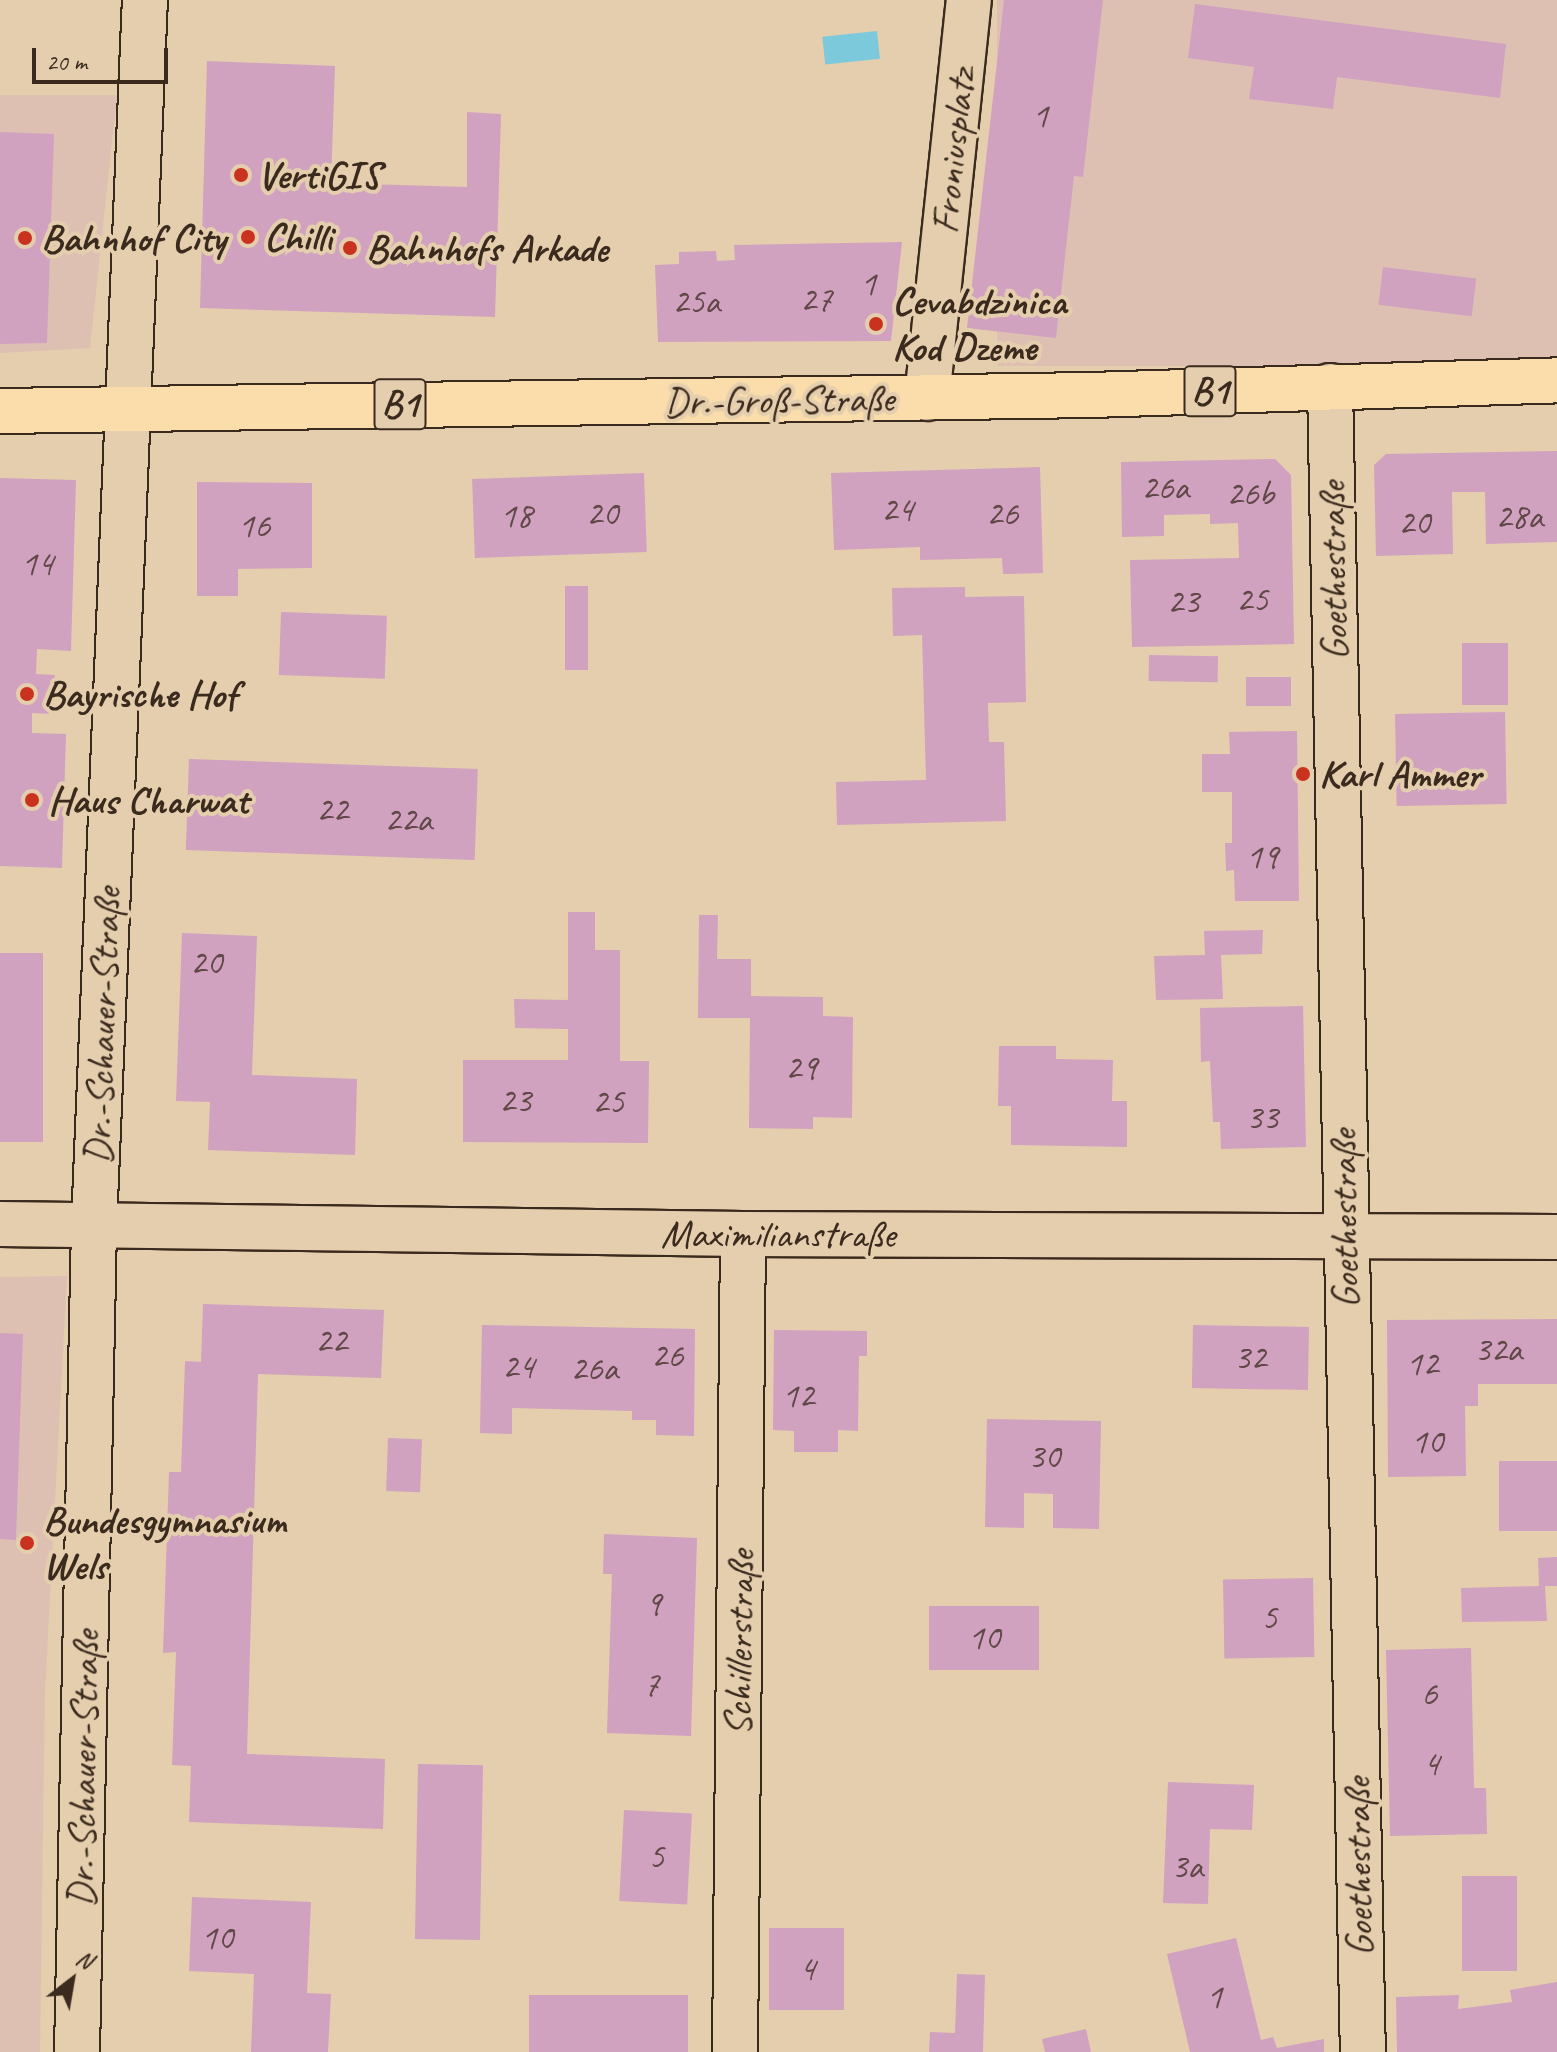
<!DOCTYPE html>
<meta charset="utf-8">
<style>
body{margin:0}
#map{position:relative;width:1557px;height:2052px;overflow:hidden;background:#e4cead;font-family:Caveat,sans-serif}
div>[style]{position:absolute}
[style*='--x']{left:calc(var(--x)*1px);top:calc(var(--y)*1px);width:calc(var(--w)*1px);rotate:calc(var(--a)*1deg)}
.built>*{inset:0;background:#dec0b3;transform-origin:0 0}
.water>*{inset:0;background:#7cc9db;transform-origin:0 0}
.building>*{inset:0;background:#d1a1c0;transform-origin:0 0}
.roads{filter:drop-shadow(2px 0 #3b2a1e) drop-shadow(-2px 0 #3b2a1e) drop-shadow(0 2px #3b2a1e) drop-shadow(0 -2px #3b2a1e)}
.minor>*{height:44px;margin:-22px;padding:0 22px;transform-origin:22px;border-radius:22px;background:#e4cead}
.primary>*{height:44px;margin:-22px;padding:0 22px;transform-origin:22px;border-radius:22px;background:#fbddab}
.dots>*{width:22px;height:22px;translate:-50% -50%;box-sizing:border-box;border:4px solid #e4cead;border-radius:50%}
span{translate:-50% -50%;white-space:nowrap;text-align:center;line-height:1.15;-webkit-text-stroke:8px #e4cead;paint-order:stroke}
.number-label{font-size:36px;color:#604846}
.number-label span{-webkit-text-stroke-width:0}
.shield-label span{padding:2px 6px;background:#e4cead;border:2px solid;border-radius:6px;-webkit-text-stroke-width:0}
.shield-label{font-size:38px;color:#3b2a1e;font-weight:700}
.street-label{font-size:40px;color:#3b2a1e}
.poi-label{font-size:40px;color:#3b2a1e;font-weight:700}
.left{translate:0 -50%;text-align:left}
.north{position:absolute;left:32px;top:1940px;width:80px;height:80px;-webkit-text-stroke:6px #e4cead;paint-order:stroke;rotate:31deg;font-size:22px;font-weight:700;line-height:32px;text-align:center;color:#3b2a1e}
.north::after{content:'';display:block;margin:auto;width:28px;height:36px;background:#3b2a1e;clip-path:polygon(50% 0,100% 100%,50% 72%,0 100%)}
.scale{position:absolute;left:32px;top:48px;width:136px;height:36px;box-sizing:border-box;border:4px solid #3b2a1e;border-top:0;padding-left:10px;font-size:24px;line-height:28px;white-space:nowrap;color:#3b2a1e;-webkit-text-stroke:6px #e4cead;paint-order:stroke}
</style>
<div id="map">
<div class="built">
<div style="left:997px;top:0;width:560px;height:366px"></div>
<div style="clip-path:polygon(0 95px,117px 95px,90px 348px,0 353px)"></div>
<div style="clip-path:polygon(67px 1276px,45px 1692px,40px 2052px,0 2052px,0 1277px)"></div>
</div>
<div class="water">
<div style="left:877px;top:31px;width:28px;height:55px;rotate:84deg"></div>
</div>
<div class="building">
<div style="clip-path:polygon(1004px 0,1103px 0,1083px 177px,1074px 176px,1056px 338px,967px 328px)"></div>
<div style="clip-path:polygon(1195px 4px,1506px 44px,1500px 98px,1337px 77px,1333px 109px,1249px 99px,1254px 67px,1188px 58px)"></div>
<div style="clip-path:polygon(207px 61px,335px 66px,331px 183px,467px 187px,467px 112px,501px 114px,495px 317px,200px 308px)"></div>
<div style="clip-path:polygon(0 132px,54px 134px,47px 343px,0 344px)"></div>
<div style="clip-path:polygon(902px 242px,891px 341px,658px 342px,655px 265px,679px 264px,679px 252px,716px 251px,717px 261px,735px 260px,734px 245px)"></div>
<div style="left:1383px;top:267px;width:94px;height:38px;rotate:7deg"></div>
<div style="clip-path:polygon(1557px 451px,1557px 542px,1486px 544px,1485px 492px,1452px 492px,1453px 554px,1376px 556px,1374px 465px,1386px 454px)"></div>
<div style="clip-path:polygon(1275px 459px,1291px 475px,1294px 644px,1132px 647px,1130px 560px,1239px 558px,1238px 523px,1210px 524px,1210px 514px,1164px 515px,1164px 536px,1122px 537px,1121px 462px)"></div>
<div style="clip-path:polygon(1040px 467px,1043px 573px,1003px 574px,1002px 558px,920px 560px,920px 547px,834px 550px,831px 473px)"></div>
<div style="left:644px;top:473px;width:79px;height:172px;rotate:88deg"></div>
<div style="clip-path:polygon(0 478px,76px 480px,71px 651px,37px 649px,36px 674px,55px 675px,54px 714px,32px 713px,32px 733px,66px 734px,62px 868px,0 866px)"></div>
<div style="clip-path:polygon(197px 482px,312px 483px,312px 568px,238px 569px,238px 596px,197px 596px)"></div>
<div style="left:565px;top:586px;width:23px;height:84px"></div>
<div style="clip-path:polygon(965px 587px,965px 597px,1024px 596px,1026px 702px,988px 703px,989px 742px,1004px 742px,1006px 821px,837px 825px,836px 782px,926px 780px,922px 635px,893px 636px,892px 588px)"></div>
<div style="left:281px;top:612px;width:106px;height:63px;rotate:2deg"></div>
<div style="left:1462px;top:643px;width:46px;height:62px"></div>
<div style="left:1149px;top:655px;width:69px;height:26px;rotate:1deg"></div>
<div style="left:1246px;top:677px;width:45px;height:29px"></div>
<div style="left:1505px;top:712px;width:92px;height:110px;rotate:89deg"></div>
<div style="clip-path:polygon(1297px 731px,1299px 901px,1235px 901px,1234px 870px,1226px 871px,1225px 843px,1232px 843px,1232px 792px,1202px 792px,1202px 754px,1230px 754px,1229px 732px)"></div>
<div style="left:189px;top:759px;width:289px;height:91px;rotate:2deg"></div>
<div style="clip-path:polygon(568px 912px,595px 912px,595px 950px,620px 950px,620px 1061px,649px 1061px,648px 1143px,463px 1142px,463px 1060px,568px 1060px,568px 1029px,515px 1028px,514px 999px,568px 1000px)"></div>
<div style="clip-path:polygon(699px 915px,718px 915px,717px 959px,751px 959px,751px 996px,823px 997px,823px 1016px,853px 1017px,852px 1118px,813px 1117px,813px 1129px,749px 1128px,750px 1018px,698px 1018px)"></div>
<div style="clip-path:polygon(1263px 930px,1262px 954px,1221px 955px,1223px 999px,1156px 1000px,1154px 956px,1205px 955px,1204px 931px)"></div>
<div style="clip-path:polygon(182px 933px,257px 936px,252px 1075px,357px 1079px,355px 1155px,208px 1150px,210px 1102px,176px 1101px)"></div>
<div style="left:0;top:953px;width:43px;height:189px"></div>
<div style="clip-path:polygon(1303px 1006px,1306px 1147px,1221px 1149px,1220px 1122px,1213px 1122px,1210px 1061px,1201px 1062px,1200px 1008px)"></div>
<div style="clip-path:polygon(999px 1046px,1056px 1046px,1056px 1059px,1113px 1060px,1112px 1101px,1127px 1101px,1127px 1147px,1011px 1145px,1011px 1106px,998px 1106px)"></div>
<div style="clip-path:polygon(203px 1304px,384px 1310px,381px 1378px,258px 1374px,247px 1754px,385px 1759px,383px 1829px,189px 1822px,191px 1766px,172px 1765px,176px 1652px,163px 1653px,169px 1472px,181px 1472px,185px 1361px,201px 1362px)"></div>
<div style="clip-path:polygon(1557px 1319px,1557px 1384px,1478px 1384px,1478px 1406px,1465px 1406px,1466px 1476px,1388px 1477px,1387px 1320px)"></div>
<div style="clip-path:polygon(482px 1325px,695px 1329px,694px 1436px,656px 1435px,656px 1420px,632px 1420px,632px 1411px,512px 1408px,512px 1434px,480px 1433px)"></div>
<div style="left:1193px;top:1325px;width:116px;height:63px;rotate:1deg"></div>
<div style="clip-path:polygon(774px 1330px,867px 1331px,867px 1356px,859px 1356px,858px 1431px,838px 1430px,838px 1452px,794px 1452px,794px 1431px,773px 1430px)"></div>
<div style="clip-path:polygon(0 1333px,23px 1334px,16px 1540px,0 1539px)"></div>
<div style="clip-path:polygon(987px 1419px,1101px 1421px,1099px 1529px,1053px 1528px,1053px 1494px,1024px 1493px,1024px 1528px,985px 1527px)"></div>
<div style="left:388px;top:1438px;width:34px;height:53px;rotate:2deg"></div>
<div style="left:1557px;top:1461px;width:70px;height:58px;rotate:90deg"></div>
<div style="clip-path:polygon(604px 1534px,697px 1538px,691px 1736px,607px 1733px,612px 1574px,603px 1574px)"></div>
<div style="clip-path:polygon(1557px 1557px,1557px 1586px,1545px 1586px,1547px 1621px,1462px 1622px,1461px 1588px,1539px 1586px,1538px 1558px)"></div>
<div style="left:1313px;top:1578px;width:79px;height:90px;rotate:89deg"></div>
<div style="left:929px;top:1606px;width:110px;height:64px"></div>
<div style="clip-path:polygon(1471px 1648px,1474px 1788px,1486px 1788px,1487px 1834px,1390px 1836px,1386px 1650px)"></div>
<div style="left:418px;top:1764px;width:65px;height:175px;rotate:1deg"></div>
<div style="clip-path:polygon(1168px 1782px,1254px 1785px,1252px 1830px,1210px 1829px,1208px 1904px,1163px 1903px)"></div>
<div style="left:624px;top:1810px;width:68px;height:91px;rotate:3deg"></div>
<div style="left:1462px;top:1876px;width:55px;height:95px"></div>
<div style="clip-path:polygon(192px 1897px,311px 1902px,307px 1993px,331px 1994px,328px 2052px,251px 2052px,254px 1974px,189px 1971px)"></div>
<div style="left:769px;top:1928px;width:75px;height:82px"></div>
<div style="clip-path:polygon(1236px 1938px,1261px 2040px,1273px 2037px,1277px 2048px,1324px 2039px,1324px 2052px,1190px 2052px,1167px 1954px)"></div>
<div style="clip-path:polygon(957px 1974px,985px 1975px,983px 2052px,929px 2052px,930px 2032px,955px 2033px)"></div>
<div style="clip-path:polygon(1557px 1982px,1557px 2052px,1397px 2052px,1396px 1997px,1459px 1995px,1458px 2009px,1512px 2002px,1510px 1990px)"></div>
<div style="left:529px;top:1995px;width:159px;height:57px"></div>
<div style="clip-path:polygon(1086px 2029px,1091px 2052px,1045px 2052px,1042px 2039px)"></div>
</div>
<div class="roads">
<div class="minor">
<div style="--x:1330;--y:386;--w:1666;--a:88.87"></div>
<div style="--x:927;--y:398;--w:400;--a:-84"></div>
<div style="--x:0;--y:1224;--w:743;--a:0.77"></div>
<div style="--x:743;--y:1234;--w:814;--a:0.21"></div>
<div style="--x:77;--y:2052;--w:827;--a:-88.82"></div>
<div style="--x:94;--y:1225;--w:1226;--a:-87.62"></div>
<div style="--x:735;--y:2052;--w:818;--a:-89.44"></div>
</div>
<div class="primary">
<div style="--x:0;--y:411;--w:1091;--a:-0.84"></div>
<div style="--x:1091;--y:395;--w:466;--a:-1.8"></div>
</div>
</div>
<div class="dots">
<div style="left:241px;top:175px;background:#c8321e"></div>
<div style="left:248px;top:237px;background:#c8321e"></div>
<div style="left:25px;top:238px;background:#c8321e"></div>
<div style="left:350px;top:248px;background:#c8321e"></div>
<div style="left:876px;top:324px;background:#c8321e"></div>
<div style="left:27px;top:694px;background:#c8321e"></div>
<div style="left:1303px;top:774px;background:#c8321e"></div>
<div style="left:32px;top:800px;background:#c8321e"></div>
<div style="left:27px;top:1543px;background:#c8321e"></div>
</div>
<div class="number-label">
<span style="left:1040px;top:116px">1</span>
<span style="left:868px;top:284px">1</span>
<span style="left:816px;top:300px">27</span>
<span style="left:696px;top:302px">25a</span>
<span style="left:1165px;top:488px">26a</span>
<span style="left:1250px;top:494px">26b</span>
<span style="left:897px;top:510px">24</span>
<span style="left:602px;top:514px">20</span>
<span style="left:1002px;top:514px">26</span>
<span style="left:516px;top:516px">18</span>
<span style="left:1519px;top:517px">28a</span>
<span style="left:1414px;top:523px">20</span>
<span style="left:254px;top:526px">16</span>
<span style="left:37px;top:564px">14</span>
<span style="left:1252px;top:600px">25</span>
<span style="left:1183px;top:602px">23</span>
<span style="left:332px;top:810px">22</span>
<span style="left:408px;top:820px">22a</span>
<span style="left:1262px;top:857px">19</span>
<span style="left:206px;top:963px">20</span>
<span style="left:801px;top:1068px">29</span>
<span style="left:515px;top:1101px">23</span>
<span style="left:608px;top:1102px">25</span>
<span style="left:1262px;top:1118px">33</span>
<span style="left:331px;top:1341px">22</span>
<span style="left:1498px;top:1350px">32a</span>
<span style="left:667px;top:1356px">26</span>
<span style="left:1250px;top:1358px">32</span>
<span style="left:1422px;top:1364px">12</span>
<span style="left:518px;top:1367px">24</span>
<span style="left:594px;top:1369px">26a</span>
<span style="left:798px;top:1396px">12</span>
<span style="left:1427px;top:1442px">10</span>
<span style="left:1044px;top:1457px">30</span>
<span style="left:653px;top:1604px">9</span>
<span style="left:1269px;top:1618px">5</span>
<span style="left:984px;top:1638px">10</span>
<span style="left:651px;top:1685px">7</span>
<span style="left:1429px;top:1694px">6</span>
<span style="left:1431px;top:1764px">4</span>
<span style="left:656px;top:1857px">5</span>
<span style="left:1187px;top:1867px">3a</span>
<span style="left:217px;top:1938px">10</span>
<span style="left:807px;top:1969px">4</span>
<span style="left:1214px;top:1997px">1</span>
</div>
<div class="shield-label">
<span style="left:1210px;top:391px">B1</span>
<span style="left:400px;top:404px">B1</span>
</div>
<div class="street-label">
<span style="left:953px;top:151px;rotate:-84deg">Froniusplatz</span>
<span style="left:779px;top:400px;rotate:-1deg">Dr.-Groß-Straße</span>
<span style="left:1333px;top:571px;rotate:-91deg">Goethestraße</span>
<span style="left:102px;top:1026px;rotate:-88deg">Dr.-Schauer-Straße</span>
<span style="left:1344px;top:1219px;rotate:-91deg">Goethestraße</span>
<span style="left:778px;top:1234px">Maximilianstraße</span>
<span style="left:739px;top:1643px;rotate:-89deg">Schillerstraße</span>
<span style="left:83px;top:1769px;rotate:-89deg">Dr.-Schauer-Straße</span>
<span style="left:1358px;top:1867px;rotate:-91deg">Goethestraße</span>
</div>
<div class="poi-label">
<span class="left" style="left:257px;top:175px">VertiGIS</span>
<span class="left" style="left:264px;top:237px">Chilli</span>
<span class="left" style="left:41px;top:238px">Bahnhof City</span>
<span class="left" style="left:366px;top:248px">Bahnhofs Arkade</span>
<span class="left" style="left:892px;top:324px">Cevabdzinica<br>Kod Dzeme</span>
<span class="left" style="left:43px;top:694px">Bayrische Hof</span>
<span class="left" style="left:1319px;top:774px">Karl Ammer</span>
<span class="left" style="left:48px;top:800px">Haus Charwat</span>
<span class="left" style="left:43px;top:1543px">Bundesgymnasium<br>Wels</span>
</div>
<div class="north">N</div>
<div class="scale">20 m</div>
</div>
